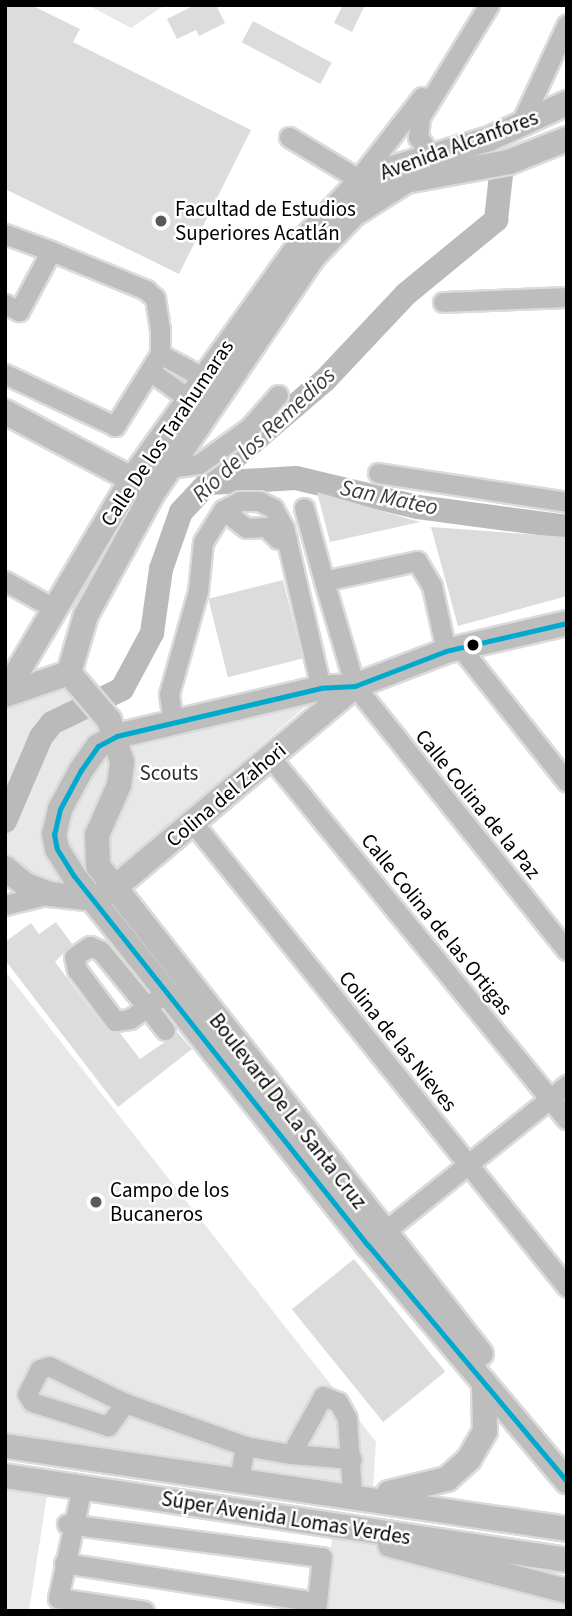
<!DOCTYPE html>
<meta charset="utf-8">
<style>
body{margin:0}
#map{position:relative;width:572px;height:1616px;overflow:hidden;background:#fff;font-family:"Source Sans 3",sans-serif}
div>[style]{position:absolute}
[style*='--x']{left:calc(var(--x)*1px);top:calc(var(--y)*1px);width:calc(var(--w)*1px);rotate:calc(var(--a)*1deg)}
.green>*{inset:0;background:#e8e8e8}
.river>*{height:24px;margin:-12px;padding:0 12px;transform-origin:12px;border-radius:12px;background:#bababa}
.building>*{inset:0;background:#dcdcdc;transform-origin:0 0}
.roads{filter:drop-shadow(2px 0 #dbdbdb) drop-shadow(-2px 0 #dbdbdb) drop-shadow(0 2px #dbdbdb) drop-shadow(0 -2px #dbdbdb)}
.minor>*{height:19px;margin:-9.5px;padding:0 9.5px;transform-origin:9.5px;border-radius:9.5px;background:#bdbdbd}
.major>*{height:24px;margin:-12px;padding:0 12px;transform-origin:12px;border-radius:12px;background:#bdbdbd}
.bus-1>*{height:5px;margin:-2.5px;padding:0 2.5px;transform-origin:2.5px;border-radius:2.5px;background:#00a9ce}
.dots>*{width:19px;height:19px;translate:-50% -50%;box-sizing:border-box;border:4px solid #fff;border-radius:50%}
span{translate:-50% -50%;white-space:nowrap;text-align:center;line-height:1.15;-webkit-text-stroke:5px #fff;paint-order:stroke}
.street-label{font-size:21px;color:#000}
.poi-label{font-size:21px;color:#000}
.left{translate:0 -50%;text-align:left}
.park-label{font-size:21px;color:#2d2d2d}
.water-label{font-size:23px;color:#3e3e3e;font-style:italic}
.frame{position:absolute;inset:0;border:7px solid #000;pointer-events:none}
</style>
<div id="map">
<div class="green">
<div style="clip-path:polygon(88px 5px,165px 5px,131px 28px)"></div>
<div style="clip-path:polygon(63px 687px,101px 732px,109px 753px,105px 786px,84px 841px,85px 892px,12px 869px,5px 861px,5px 707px)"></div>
<div style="clip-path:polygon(319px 695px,112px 873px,104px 835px,128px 740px)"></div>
<div style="clip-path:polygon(5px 971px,376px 1442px,373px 1486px,5px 1433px)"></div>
<div style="clip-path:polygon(5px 1476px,49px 1482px,29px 1611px,5px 1611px)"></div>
<div style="clip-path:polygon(333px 1533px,567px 1596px,567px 1611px,321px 1611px)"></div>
</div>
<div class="river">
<div style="--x:210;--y:483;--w:86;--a:-3.3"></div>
<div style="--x:296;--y:478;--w:125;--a:13.4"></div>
<div style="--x:418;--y:507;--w:150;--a:7.6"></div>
<div style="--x:5;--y:821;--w:91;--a:-66.8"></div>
<div style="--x:41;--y:737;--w:18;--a:-52"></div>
<div style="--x:52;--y:723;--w:78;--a:-25.9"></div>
<div style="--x:122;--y:689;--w:64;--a:-61.8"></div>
<div style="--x:152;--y:633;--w:65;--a:-82"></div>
<div style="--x:161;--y:569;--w:60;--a:-70.7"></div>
<div style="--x:181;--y:512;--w:57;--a:-47.1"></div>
<div style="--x:220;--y:470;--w:138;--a:-40.6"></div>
<div style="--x:325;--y:380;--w:118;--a:-46.7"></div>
<div style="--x:406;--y:294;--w:117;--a:-39.4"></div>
<div style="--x:496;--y:220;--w:45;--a:-83.7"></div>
</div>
<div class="building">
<div style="clip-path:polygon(5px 5px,31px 5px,80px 29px,73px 42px,251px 130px,179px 274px,5px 189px)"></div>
<div style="clip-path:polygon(195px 5px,216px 5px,225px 23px,199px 36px,196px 30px,177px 39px,167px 19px)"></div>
<div style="clip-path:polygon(343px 5px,365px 5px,352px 32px,334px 23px)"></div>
<div style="left:253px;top:21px;width:89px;height:24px;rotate:28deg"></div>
<div style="clip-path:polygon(317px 492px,420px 522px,330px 542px)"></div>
<div style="clip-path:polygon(431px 527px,567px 537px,567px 596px,458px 626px)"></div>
<div style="left:283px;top:580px;width:81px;height:77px;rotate:76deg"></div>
<div style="clip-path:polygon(56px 922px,72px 944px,55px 962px,108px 1032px,120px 1033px,140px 1059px,178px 1033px,192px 1049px,118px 1107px,5px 960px,5px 942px,31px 923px,39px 934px)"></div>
<div style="left:354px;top:1259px;width:145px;height:80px;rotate:51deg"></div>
</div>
<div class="roads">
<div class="minor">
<div style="--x:520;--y:125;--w:111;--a:-65"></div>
<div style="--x:289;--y:137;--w:79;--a:31.1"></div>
<div style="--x:430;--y:154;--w:21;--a:-125"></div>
<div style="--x:418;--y:137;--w:20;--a:-84"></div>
<div style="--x:420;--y:117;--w:132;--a:-58.4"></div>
<div style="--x:355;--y:183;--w:109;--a:-52.1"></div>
<div style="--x:5;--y:234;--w:49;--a:20.3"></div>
<div style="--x:443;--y:302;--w:124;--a:-2.3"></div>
<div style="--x:5;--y:304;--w:16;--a:27"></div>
<div style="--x:19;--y:311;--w:68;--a:-61.9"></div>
<div style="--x:51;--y:251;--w:103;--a:22.3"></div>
<div style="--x:146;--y:290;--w:12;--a:42"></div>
<div style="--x:155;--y:298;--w:31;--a:81"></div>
<div style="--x:160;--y:329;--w:25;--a:90"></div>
<div style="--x:160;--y:354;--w:85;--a:122"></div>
<div style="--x:115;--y:426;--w:122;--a:-154.7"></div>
<div style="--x:160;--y:354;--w:50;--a:28.6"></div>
<div style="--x:150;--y:371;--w:48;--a:35.7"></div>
<div style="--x:170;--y:468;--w:29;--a:-8"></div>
<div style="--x:199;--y:464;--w:62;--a:-35.8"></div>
<div style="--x:249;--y:428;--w:44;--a:-48.7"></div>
<div style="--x:378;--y:473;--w:191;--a:8.7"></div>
<div style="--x:304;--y:508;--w:76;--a:74.7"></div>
<div style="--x:223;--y:510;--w:29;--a:38"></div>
<div style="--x:246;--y:528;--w:20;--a:-3"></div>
<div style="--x:266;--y:527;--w:17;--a:45"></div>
<div style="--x:278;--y:539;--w:9;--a:0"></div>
<div style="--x:5;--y:581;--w:57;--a:29.2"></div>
<div style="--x:460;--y:647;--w:172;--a:51.6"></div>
<div style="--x:446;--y:651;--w:66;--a:-102.2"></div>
<div style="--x:432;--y:586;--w:29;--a:-121"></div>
<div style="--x:417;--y:561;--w:95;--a:167.9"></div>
<div style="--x:324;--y:581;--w:109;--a:73.6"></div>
<div style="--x:355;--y:686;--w:339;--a:51.3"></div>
<div style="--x:173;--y:722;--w:28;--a:-98"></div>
<div style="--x:169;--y:694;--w:107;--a:-74.3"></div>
<div style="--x:198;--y:591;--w:49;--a:-84.2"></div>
<div style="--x:203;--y:542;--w:38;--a:-58"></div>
<div style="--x:223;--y:510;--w:19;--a:-28"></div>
<div style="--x:240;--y:501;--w:19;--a:0"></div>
<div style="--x:259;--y:501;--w:16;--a:27"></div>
<div style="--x:273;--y:508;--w:23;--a:61"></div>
<div style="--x:284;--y:528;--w:164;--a:77"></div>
<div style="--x:271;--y:758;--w:467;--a:50.7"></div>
<div style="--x:193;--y:823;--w:596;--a:51.13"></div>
<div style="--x:5;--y:905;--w:46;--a:-13.7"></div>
<div style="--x:165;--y:1030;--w:29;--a:-128"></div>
<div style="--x:147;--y:1007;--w:21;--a:145"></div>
<div style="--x:130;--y:1019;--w:15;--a:172"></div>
<div style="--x:115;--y:1021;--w:64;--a:-126.7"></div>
<div style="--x:77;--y:970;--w:13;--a:-103"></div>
<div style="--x:74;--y:957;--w:19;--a:-35"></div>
<div style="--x:90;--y:946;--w:12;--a:24"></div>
<div style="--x:101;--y:951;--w:72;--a:50.6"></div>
<div style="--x:147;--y:1007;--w:26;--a:-39"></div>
<div style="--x:374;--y:1240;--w:248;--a:-38.8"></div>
<div style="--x:125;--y:1403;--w:29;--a:126"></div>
<div style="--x:108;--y:1426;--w:80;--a:-162.5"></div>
<div style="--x:32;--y:1402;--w:9;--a:-122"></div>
<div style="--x:27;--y:1394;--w:28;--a:-63"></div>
<div style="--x:40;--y:1369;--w:9;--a:-18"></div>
<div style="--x:49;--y:1366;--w:85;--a:26"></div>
<div style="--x:125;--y:1403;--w:127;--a:19.7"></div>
<div style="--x:245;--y:1446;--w:47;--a:9.9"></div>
<div style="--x:291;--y:1454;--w:66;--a:-61.1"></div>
<div style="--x:323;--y:1396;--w:16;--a:22"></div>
<div style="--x:338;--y:1402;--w:18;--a:61"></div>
<div style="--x:347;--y:1418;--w:76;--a:86.2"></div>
<div style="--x:291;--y:1454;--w:61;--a:4.7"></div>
<div style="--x:239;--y:1480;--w:35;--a:-80"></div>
<div style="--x:82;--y:1487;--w:114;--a:102.2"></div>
<div style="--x:58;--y:1598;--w:87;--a:8.6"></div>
<div style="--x:67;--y:1524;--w:257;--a:7.4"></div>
<div style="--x:322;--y:1557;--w:54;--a:96.3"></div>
<div style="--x:64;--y:1563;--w:256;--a:8.8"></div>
</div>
<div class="major">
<div style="--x:5;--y:412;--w:158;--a:27.9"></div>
<div style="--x:567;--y:623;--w:124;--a:167"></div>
<div style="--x:446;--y:651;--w:97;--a:159"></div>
<div style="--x:355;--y:686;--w:34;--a:177"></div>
<div style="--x:321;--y:688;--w:210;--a:166.8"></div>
<div style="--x:117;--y:736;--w:21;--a:152"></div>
<div style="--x:98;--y:746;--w:29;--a:125"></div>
<div style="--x:81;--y:770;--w:44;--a:118.3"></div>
<div style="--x:60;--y:809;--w:26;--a:103"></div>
<div style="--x:54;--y:834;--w:15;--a:79"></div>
<div style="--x:57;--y:849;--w:32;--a:58"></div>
<div style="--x:74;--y:876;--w:472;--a:51.5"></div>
<div style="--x:368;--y:1245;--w:309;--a:49.9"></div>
<div style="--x:69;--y:673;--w:62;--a:49.6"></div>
<div style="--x:109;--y:720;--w:44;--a:72.8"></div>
<div style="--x:122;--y:762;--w:23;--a:97"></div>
<div style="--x:119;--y:785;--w:55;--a:113.7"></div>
<div style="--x:97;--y:835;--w:31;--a:88"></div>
<div style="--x:98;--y:866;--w:620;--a:51.87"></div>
<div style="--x:69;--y:673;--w:60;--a:-73.7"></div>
<div style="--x:86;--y:615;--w:141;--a:-61.3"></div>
<div style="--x:154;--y:491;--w:283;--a:-55.8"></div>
<div style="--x:313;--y:257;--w:59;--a:-46.4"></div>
<div style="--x:354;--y:214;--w:62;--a:-32.4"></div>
<div style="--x:406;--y:181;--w:105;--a:-10.5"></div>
<div style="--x:509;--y:162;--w:62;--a:-21.6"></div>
<div style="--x:5;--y:693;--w:249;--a:-59.3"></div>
<div style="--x:132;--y:479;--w:289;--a:-54.4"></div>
<div style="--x:300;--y:244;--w:75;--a:-46.1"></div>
<div style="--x:352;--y:190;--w:29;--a:-35"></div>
<div style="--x:376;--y:173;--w:118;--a:-16.7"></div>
<div style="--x:489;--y:139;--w:86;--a:-24.8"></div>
<div style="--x:5;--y:695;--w:68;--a:-19"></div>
<div style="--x:5;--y:868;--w:27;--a:39"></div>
<div style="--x:26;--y:885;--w:26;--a:21"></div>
<div style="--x:50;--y:894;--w:43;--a:6.6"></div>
<div style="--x:93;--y:899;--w:22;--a:-27"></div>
<div style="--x:113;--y:889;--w:316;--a:-40"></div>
<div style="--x:5;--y:1446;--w:568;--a:8.4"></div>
<div style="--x:5;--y:1476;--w:568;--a:8.5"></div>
<div style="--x:389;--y:1493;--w:60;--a:-13.6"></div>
<div style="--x:447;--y:1479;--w:30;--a:-42"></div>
<div style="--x:469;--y:1459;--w:32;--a:-60"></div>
<div style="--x:485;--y:1431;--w:48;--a:-91.2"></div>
<div style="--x:390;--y:1545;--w:183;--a:14.6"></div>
</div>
</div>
<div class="bus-1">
<div style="--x:567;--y:623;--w:124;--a:167"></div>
<div style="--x:446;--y:651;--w:97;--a:159"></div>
<div style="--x:355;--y:686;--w:34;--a:177"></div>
<div style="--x:321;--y:688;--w:210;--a:166.8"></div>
<div style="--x:117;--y:736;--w:21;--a:152"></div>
<div style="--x:98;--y:746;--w:29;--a:125"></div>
<div style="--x:81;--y:770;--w:44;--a:118.3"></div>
<div style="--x:60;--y:809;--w:26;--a:103"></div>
<div style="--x:54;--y:834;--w:15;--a:79"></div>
<div style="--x:57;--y:849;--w:32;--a:58"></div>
<div style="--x:74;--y:876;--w:472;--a:51.5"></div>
<div style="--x:368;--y:1245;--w:309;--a:49.9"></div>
</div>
<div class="dots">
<div style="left:161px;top:221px;background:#595959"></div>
<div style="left:473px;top:645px;background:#000"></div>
<div style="left:96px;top:1202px;background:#595959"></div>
</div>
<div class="street-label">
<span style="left:459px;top:145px;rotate:-20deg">Avenida Alcanfores</span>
<span style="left:167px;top:433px;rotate:-56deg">Calle De los Tarahumaras</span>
<span style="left:226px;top:795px;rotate:-40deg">Colina del Zahori</span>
<span style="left:478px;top:804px;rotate:51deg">Calle Colina de la Paz</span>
<span style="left:437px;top:924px;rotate:51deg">Calle Colina de las Ortigas</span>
<span style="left:398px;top:1041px;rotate:51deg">Colina de las Nieves</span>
<span style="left:288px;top:1111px;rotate:52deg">Boulevard De La Santa Cruz</span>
<span style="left:286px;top:1518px;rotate:9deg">Súper Avenida Lomas Verdes</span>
</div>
<div class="poi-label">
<span class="left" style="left:175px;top:221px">Facultad de Estudios<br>Superiores Acatlán</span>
<span class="left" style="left:110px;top:1202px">Campo de los<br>Bucaneros</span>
</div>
<div class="park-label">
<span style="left:169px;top:773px">Scouts</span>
</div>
<div class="water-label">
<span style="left:264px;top:435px;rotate:-43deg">Río de los Remedios</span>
<span style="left:389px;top:498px;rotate:12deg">San Mateo</span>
</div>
<div class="frame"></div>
</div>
